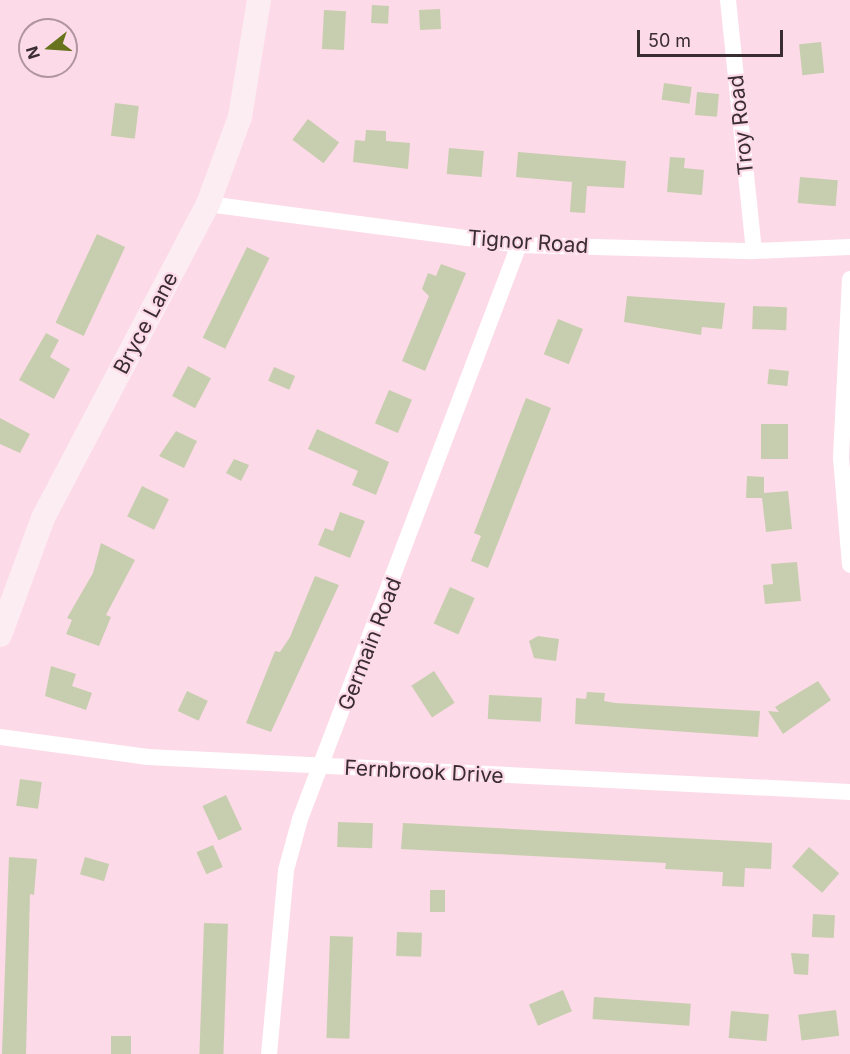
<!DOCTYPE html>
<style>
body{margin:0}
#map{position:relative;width:850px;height:1054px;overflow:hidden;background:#fddae7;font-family:Inter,sans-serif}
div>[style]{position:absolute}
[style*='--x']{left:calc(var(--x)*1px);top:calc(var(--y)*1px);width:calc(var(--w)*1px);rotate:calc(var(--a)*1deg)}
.building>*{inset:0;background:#c7ceaf;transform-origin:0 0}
.street>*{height:16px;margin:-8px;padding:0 8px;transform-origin:8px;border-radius:8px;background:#fff}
.secondary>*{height:24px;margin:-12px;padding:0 12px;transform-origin:12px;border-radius:12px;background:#fcedf3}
span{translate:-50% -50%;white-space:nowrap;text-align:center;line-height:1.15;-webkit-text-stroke:4.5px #fddae7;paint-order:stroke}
.street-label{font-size:21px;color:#3a2d32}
.north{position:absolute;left:18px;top:18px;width:60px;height:60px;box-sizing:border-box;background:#fddae7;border:2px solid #af959f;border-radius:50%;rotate:253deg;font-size:16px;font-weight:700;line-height:24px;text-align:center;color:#3a2d32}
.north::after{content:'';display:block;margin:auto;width:21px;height:27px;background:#67731d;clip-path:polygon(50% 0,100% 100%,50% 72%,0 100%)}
.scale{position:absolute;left:637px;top:30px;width:146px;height:27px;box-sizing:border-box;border:3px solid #3a2d32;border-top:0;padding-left:8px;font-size:18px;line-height:21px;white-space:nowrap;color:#3a2d32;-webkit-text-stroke:4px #fddae7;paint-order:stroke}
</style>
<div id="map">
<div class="building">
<div style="left:372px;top:5px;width:17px;height:18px;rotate:3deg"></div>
<div style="left:440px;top:9px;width:20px;height:21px;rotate:87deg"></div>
<div style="left:324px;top:10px;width:22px;height:39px;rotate:3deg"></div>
<div style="left:821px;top:42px;width:31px;height:22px;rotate:84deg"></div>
<div style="left:664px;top:83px;width:28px;height:17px;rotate:8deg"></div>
<div style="left:697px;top:92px;width:22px;height:23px;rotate:5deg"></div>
<div style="left:115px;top:103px;width:24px;height:33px;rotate:7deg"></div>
<div style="left:308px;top:119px;width:39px;height:26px;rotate:37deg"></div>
<div style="clip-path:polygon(366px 130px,386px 131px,386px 141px,410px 143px,408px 169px,353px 162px,355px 140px,365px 141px)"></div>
<div style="left:449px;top:148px;width:35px;height:26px;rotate:5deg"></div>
<div style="clip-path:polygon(518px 152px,626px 161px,624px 188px,587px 186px,585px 213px,570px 212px,572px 182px,516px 177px)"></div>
<div style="clip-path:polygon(670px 157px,685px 158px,684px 168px,704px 170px,702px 195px,667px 192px)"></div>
<div style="left:800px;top:177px;width:38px;height:26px;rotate:5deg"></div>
<div style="left:97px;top:234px;width:31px;height:98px;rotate:25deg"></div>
<div style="left:247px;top:247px;width:25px;height:101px;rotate:26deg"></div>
<div style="clip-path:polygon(441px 264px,466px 273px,425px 371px,402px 361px,429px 296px,422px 289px,428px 273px,436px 276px)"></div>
<div style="clip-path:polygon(627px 296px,725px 303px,722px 329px,702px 327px,701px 335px,624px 322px)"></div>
<div style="left:753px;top:306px;width:34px;height:23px;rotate:2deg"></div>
<div style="left:558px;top:319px;width:27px;height:38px;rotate:22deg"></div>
<div style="clip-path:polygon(46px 333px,59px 340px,50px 357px,70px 369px,54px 399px,19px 380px)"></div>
<div style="left:188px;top:366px;width:26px;height:34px;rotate:28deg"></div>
<div style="left:274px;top:367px;width:23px;height:15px;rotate:23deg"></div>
<div style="left:769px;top:369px;width:20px;height:15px;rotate:6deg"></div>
<div style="left:389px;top:390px;width:25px;height:36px;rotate:23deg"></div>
<div style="clip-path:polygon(526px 398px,551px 408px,488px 568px,471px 561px,481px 536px,474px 533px)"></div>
<div style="clip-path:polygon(0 418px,30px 434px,20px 453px,0 444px)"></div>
<div style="left:761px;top:424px;width:27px;height:35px"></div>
<div style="clip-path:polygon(317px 429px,389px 462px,376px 495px,352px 485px,358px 471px,308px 449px)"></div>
<div style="clip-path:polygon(176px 431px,197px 441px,184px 468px,159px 456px)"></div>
<div style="clip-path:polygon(234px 459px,249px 465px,241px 481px,226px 473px)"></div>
<div style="clip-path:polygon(747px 476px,764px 477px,764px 493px,788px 491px,792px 529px,766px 532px,762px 498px,746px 498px)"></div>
<div style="left:142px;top:486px;width:30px;height:34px;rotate:26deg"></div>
<div style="clip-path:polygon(340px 512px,365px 521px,350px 558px,318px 545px,325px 528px,333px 531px)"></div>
<div style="clip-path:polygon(101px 543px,135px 560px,106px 615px,111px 617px,99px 646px,66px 634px,72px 620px,67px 618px,93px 573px)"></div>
<div style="clip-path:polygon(797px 562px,801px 601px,765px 604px,763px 585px,773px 584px,771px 564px)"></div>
<div style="clip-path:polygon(315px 576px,339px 585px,271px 732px,246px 723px,275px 651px,280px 652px,290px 637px)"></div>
<div style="left:450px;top:587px;width:27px;height:40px;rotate:24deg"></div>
<div style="clip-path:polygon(538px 636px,559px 639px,556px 661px,534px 658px,529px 641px)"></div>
<div style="clip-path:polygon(51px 666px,76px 674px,72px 686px,92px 693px,86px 710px,45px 696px)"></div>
<div style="left:434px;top:671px;width:38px;height:27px;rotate:57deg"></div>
<div style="clip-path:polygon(818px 681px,831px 700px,783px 734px,768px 711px,779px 712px,775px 707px)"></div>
<div style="left:187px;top:691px;width:23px;height:22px;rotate:25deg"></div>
<div style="clip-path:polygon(587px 692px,605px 693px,604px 701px,615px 703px,760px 711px,758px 737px,575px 724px,576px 698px,586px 699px)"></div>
<div style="left:489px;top:695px;width:53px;height:24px;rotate:3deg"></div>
<div style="left:20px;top:779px;width:22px;height:27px;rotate:8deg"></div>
<div style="left:226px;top:795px;width:38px;height:26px;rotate:65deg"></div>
<div style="left:338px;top:822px;width:35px;height:25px;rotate:2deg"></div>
<div style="clip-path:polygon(403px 823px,772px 843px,771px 869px,745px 868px,744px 887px,722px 886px,723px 872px,665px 869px,666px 863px,401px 849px)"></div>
<div style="left:213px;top:845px;width:24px;height:18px;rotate:66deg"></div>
<div style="left:809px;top:847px;width:40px;height:26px;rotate:41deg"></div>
<div style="clip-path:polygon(9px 857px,37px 859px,34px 895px,30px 894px,26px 1054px,2px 1054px)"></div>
<div style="left:85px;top:857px;width:25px;height:18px;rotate:16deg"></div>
<div style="left:430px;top:890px;width:15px;height:22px"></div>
<div style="left:813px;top:914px;width:22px;height:23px;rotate:3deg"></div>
<div style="left:204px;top:923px;width:24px;height:131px;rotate:2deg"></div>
<div style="left:397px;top:932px;width:25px;height:24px;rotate:2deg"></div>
<div style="left:330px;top:936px;width:23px;height:102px;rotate:2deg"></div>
<div style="clip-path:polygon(791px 953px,809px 954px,808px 975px,794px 974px)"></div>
<div style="left:563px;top:990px;width:23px;height:37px;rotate:67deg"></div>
<div style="left:594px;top:997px;width:97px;height:22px;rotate:4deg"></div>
<div style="left:836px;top:1010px;width:26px;height:38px;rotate:83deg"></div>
<div style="left:731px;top:1011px;width:38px;height:27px;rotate:5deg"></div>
<div style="left:111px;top:1036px;width:20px;height:18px"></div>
</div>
<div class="street">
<div style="--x:728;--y:0;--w:252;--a:84.1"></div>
<div style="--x:208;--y:204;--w:314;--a:7.5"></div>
<div style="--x:519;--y:245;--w:235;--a:1.5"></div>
<div style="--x:754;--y:251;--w:96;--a:-2.4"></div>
<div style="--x:850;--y:279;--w:179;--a:92.9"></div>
<div style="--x:841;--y:458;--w:107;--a:85.2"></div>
<div style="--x:0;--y:737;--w:149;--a:7.7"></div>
<div style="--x:148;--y:757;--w:703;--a:2.85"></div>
<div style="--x:269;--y:1054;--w:185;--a:-84.7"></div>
<div style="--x:286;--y:870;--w:53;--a:-74.6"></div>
<div style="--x:300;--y:819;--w:614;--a:-69.12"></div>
</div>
<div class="secondary">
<div style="--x:0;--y:635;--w:125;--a:-69.8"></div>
<div style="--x:43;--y:518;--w:355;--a:-62.3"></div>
<div style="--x:208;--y:204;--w:93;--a:-69.8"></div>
<div style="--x:240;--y:117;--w:119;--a:-80.8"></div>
</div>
<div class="street-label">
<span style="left:741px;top:125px;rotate:-96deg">Troy Road</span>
<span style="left:528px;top:242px;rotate:4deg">Tignor Road</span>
<span style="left:146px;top:323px;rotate:-62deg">Bryce Lane</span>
<span style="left:370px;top:644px;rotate:-69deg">Germain Road</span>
<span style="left:424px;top:772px;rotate:3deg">Fernbrook Drive</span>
</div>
<div class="north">N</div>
<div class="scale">50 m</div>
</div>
